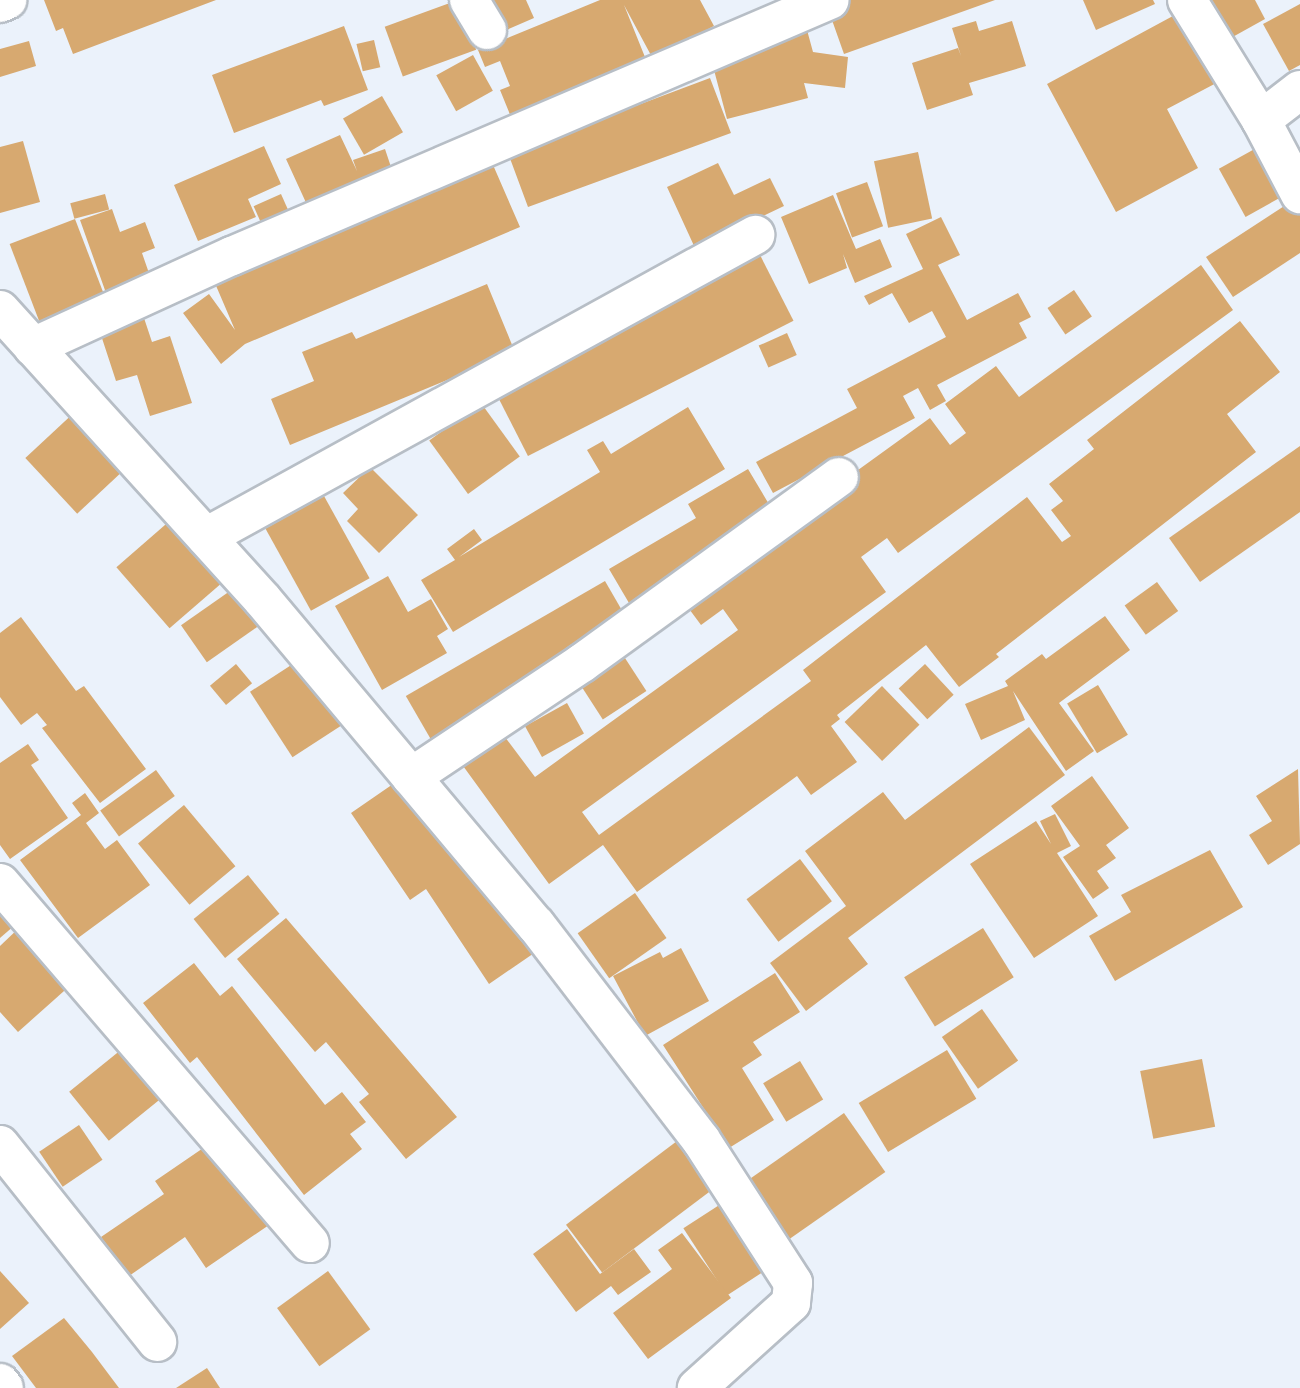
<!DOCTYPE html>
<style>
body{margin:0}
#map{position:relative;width:1300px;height:1388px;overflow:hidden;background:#ebf2fb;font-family:"Space Grotesk",sans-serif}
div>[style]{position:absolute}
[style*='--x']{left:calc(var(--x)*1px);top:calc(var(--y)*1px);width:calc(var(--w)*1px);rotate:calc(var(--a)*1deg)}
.building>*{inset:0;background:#d7a970;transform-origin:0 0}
.roads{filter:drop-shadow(2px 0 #b7bec6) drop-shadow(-2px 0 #b7bec6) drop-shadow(0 2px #b7bec6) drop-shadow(0 -2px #b7bec6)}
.minor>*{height:38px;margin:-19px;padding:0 19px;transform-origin:19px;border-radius:19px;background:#fff}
span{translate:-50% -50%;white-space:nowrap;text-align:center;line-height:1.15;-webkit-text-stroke:7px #fff;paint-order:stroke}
</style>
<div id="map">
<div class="building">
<div style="clip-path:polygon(44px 0,216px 0,73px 54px,63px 28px,56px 31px)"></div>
<div style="left:458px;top:0;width:53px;height:78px;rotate:70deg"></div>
<div style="clip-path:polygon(482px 0,526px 0,534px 18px,497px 34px)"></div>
<div style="clip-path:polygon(600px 0,700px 0,714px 26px,653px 59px,624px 5px,649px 67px,513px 122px,500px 90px,510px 86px,500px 61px,485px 67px,478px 50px)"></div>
<div style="clip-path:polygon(844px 0,995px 0,844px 54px,827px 6px)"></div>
<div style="clip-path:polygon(1083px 0,1153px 0,1155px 4px,1096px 30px)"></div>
<div style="clip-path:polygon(1208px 0,1255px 0,1265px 19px,1229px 39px)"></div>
<div style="clip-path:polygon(1300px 4px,1300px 65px,1289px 71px,1263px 24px)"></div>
<div style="clip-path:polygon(1184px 10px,1222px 80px,1167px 109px,1198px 168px,1116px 212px,1047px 84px)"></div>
<div style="clip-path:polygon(976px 21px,979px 31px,1012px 21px,1026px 66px,969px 83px,973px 95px,927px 110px,912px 63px,958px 48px,961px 56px,952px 28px)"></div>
<div style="clip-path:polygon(344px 26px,368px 90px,324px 106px,321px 100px,234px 133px,212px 75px)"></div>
<div style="clip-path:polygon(807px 30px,813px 52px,848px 57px,845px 88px,804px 83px,808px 98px,727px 119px,710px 55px)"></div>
<div style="left:374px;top:40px;width:28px;height:18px;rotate:77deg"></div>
<div style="clip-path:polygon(29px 41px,36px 66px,0 77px,0 49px)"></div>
<div style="left:473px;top:55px;width:41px;height:42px;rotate:61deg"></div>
<div style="clip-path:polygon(710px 78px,731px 133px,528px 207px,505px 145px,627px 101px,630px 108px)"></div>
<div style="left:382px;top:96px;width:42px;height:45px;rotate:60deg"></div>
<div style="clip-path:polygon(340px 135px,357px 171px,353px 160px,385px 149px,392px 170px,308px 207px,286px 159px)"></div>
<div style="clip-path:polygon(23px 141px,40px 202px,0 213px,0 147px)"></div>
<div style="clip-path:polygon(264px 146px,281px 184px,248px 199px,256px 217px,198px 241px,174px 185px)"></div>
<div style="left:1260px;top:146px;width:55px;height:47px;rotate:61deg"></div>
<div style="left:918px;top:152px;width:68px;height:45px;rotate:78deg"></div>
<div style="clip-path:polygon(490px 158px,520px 227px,245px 344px,221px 364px,183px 313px,209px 294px,235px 330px,214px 281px)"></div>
<div style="clip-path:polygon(718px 163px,734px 195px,770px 178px,784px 206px,695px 248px,667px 187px)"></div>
<div style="left:867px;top:182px;width:47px;height:33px;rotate:70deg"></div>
<div style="left:105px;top:194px;width:16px;height:36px;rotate:75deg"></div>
<div style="left:281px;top:194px;width:17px;height:30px;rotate:66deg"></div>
<div style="clip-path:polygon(833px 195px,856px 249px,880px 239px,892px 267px,855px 283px,843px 254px,847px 268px,809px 284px,781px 217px)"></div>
<div style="clip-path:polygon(1292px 201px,1300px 212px,1300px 253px,1233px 297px,1206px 257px)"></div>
<div style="clip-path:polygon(112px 209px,120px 232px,145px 222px,155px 248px,142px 253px,150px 276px,106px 293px,80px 220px)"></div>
<div style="clip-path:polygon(941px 217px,960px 255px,938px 265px,967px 320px,1018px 293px,1031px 317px,1019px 323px,1027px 338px,937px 385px,946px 401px,930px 410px,918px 388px,903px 396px,915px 418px,773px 493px,756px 462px,857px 408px,847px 389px,946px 337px,932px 311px,909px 323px,892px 293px,869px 305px,864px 296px,923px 269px,906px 234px)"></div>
<div style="left:75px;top:219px;width:89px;height:70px;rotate:69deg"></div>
<div style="left:759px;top:253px;width:76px;height:298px;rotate:63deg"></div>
<div style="clip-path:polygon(1201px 265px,1233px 310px,898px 553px,887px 538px,861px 557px,886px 592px,582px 812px,599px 835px,811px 681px,803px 670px,1027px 497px,1062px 542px,1071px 536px,1051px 510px,1063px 501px,1049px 484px,1094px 449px,1087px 440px,1240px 321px,1280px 372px,1227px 414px,1256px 452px,996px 654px,999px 657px,959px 687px,926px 645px,837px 715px,840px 719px,831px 726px,857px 762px,811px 795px,797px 776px,637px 892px,603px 845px,549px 884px,458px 759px,499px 729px,535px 777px,738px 630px,723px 609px,701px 625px,681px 598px,930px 418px,950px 445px,966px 433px,945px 404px,996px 366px,1019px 397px)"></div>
<div style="clip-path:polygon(487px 284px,515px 352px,290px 445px,271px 399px,314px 381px,302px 352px,352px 332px,356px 339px)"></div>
<div style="left:1074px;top:290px;width:32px;height:32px;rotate:56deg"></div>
<div style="clip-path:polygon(142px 312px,152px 342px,170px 336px,192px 403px,150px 416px,137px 375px,116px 381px,98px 326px)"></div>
<div style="left:787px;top:333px;width:24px;height:31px;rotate:66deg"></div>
<div style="left:481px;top:403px;width:66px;height:64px;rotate:54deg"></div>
<div style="clip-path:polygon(688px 407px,725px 469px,453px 632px,421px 580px,455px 560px,447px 549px,474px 529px,482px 540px,459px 557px,600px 472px,587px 450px,603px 441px,611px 454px)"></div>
<div style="left:78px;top:409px;width:76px;height:72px;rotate:47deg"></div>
<div style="clip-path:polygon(1300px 446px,1300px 512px,1200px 582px,1169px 538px)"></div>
<div style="clip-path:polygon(370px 467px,418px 515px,379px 553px,347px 521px,358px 509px,343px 493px)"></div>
<div style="clip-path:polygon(748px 469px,776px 516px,629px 603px,609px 569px,696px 518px,688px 504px)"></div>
<div style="left:324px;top:496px;width:94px;height:67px;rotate:61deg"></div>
<div style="left:173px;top:518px;width:81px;height:75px;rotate:49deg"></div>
<div style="clip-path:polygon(388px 576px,408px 612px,431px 599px,448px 629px,437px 636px,447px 653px,382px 690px,335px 606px)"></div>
<div style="left:605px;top:581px;width:50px;height:230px;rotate:60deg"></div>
<div style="left:1157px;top:582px;width:36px;height:40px;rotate:54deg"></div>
<div style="left:240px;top:584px;width:45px;height:72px;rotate:55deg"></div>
<div style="clip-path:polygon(1105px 616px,1130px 650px,1059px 703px,1094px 751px,1066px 771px,1013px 691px,1025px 720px,981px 740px,965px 704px,1008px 686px,1005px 681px,1042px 654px,1046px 659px)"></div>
<div style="clip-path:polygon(21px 617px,76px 691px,84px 686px,146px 769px,100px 803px,42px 728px,47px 725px,37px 713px,21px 725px,0 697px,0 633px)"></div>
<div style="left:623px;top:655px;width:43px;height:52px;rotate:57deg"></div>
<div style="left:302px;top:658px;width:78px;height:62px;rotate:57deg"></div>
<div style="left:236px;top:664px;width:25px;height:34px;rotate:50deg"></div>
<div style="left:925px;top:664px;width:42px;height:36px;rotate:47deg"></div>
<div style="left:1098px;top:685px;width:58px;height:36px;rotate:59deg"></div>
<div style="left:882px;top:686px;width:54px;height:52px;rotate:46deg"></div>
<div style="left:567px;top:703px;width:35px;height:48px;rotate:61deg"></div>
<div style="clip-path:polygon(1029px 727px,1065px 775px,848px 938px,868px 964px,806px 1011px,770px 963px,846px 906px,805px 851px,883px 792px,905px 820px)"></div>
<div style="clip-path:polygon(28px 744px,39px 760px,31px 765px,68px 818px,10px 859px,0 845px,0 763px)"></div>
<div style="clip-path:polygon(1298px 769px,1300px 844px,1268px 865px,1249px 835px,1272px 821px,1256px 796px)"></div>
<div style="left:156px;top:770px;width:32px;height:69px;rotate:54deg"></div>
<div style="clip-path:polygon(409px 773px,540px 949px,489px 984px,426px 889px,410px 900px,351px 813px)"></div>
<div style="clip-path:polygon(1092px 776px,1129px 828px,1106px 845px,1116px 858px,1097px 871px,1109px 888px,1093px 899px,1063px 857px,1080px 846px,1051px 806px)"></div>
<div style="clip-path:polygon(85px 793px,99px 813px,86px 823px,105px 849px,117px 840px,150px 885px,78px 938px,20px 860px,81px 815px,72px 803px)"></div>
<div style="left:184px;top:805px;width:80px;height:60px;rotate:50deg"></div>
<div style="clip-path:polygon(1055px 814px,1071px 846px,1057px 853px,1098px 916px,1034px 958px,970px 864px,1036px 821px,1051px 844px,1040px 821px)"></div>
<div style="clip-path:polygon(1210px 850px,1243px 907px,1115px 981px,1089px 936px,1131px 912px,1121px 895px)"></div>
<div style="left:800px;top:859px;width:53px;height:67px;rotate:53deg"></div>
<div style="left:248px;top:875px;width:50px;height:70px;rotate:51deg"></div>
<div style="left:635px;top:893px;width:55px;height:70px;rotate:55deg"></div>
<div style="clip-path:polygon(0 907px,15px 925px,0 938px)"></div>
<div style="clip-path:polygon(286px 918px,457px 1117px,406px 1159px,359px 1102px,369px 1094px,326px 1042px,315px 1052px,237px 959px)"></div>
<div style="clip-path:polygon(21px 926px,73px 983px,18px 1032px,0 1012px,0 946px)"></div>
<div style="left:983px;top:928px;width:58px;height:93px;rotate:58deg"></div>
<div style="clip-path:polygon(681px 948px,709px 1001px,645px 1036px,613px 976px,660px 952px,663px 958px)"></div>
<div style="clip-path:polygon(194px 963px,220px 996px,232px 986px,325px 1105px,342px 1092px,366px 1122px,350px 1134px,362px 1149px,304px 1195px,197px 1057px,190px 1063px,143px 1003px)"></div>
<div style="clip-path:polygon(775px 973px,800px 1012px,753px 1042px,762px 1055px,742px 1068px,774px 1120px,729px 1148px,663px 1045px)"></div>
<div style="left:982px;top:1009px;width:63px;height:49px;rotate:55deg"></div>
<div style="left:122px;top:1049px;width:63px;height:68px;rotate:51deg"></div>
<div style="left:947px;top:1050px;width:57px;height:103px;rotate:59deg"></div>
<div style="left:1202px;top:1059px;width:69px;height:63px;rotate:79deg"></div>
<div style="left:800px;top:1061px;width:45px;height:43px;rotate:59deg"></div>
<div style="left:844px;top:1113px;width:72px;height:117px;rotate:55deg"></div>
<div style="left:79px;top:1125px;width:42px;height:48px;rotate:56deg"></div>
<div style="left:681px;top:1138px;width:60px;height:144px;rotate:53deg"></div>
<div style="clip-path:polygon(212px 1142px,269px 1225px,206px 1268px,185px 1237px,129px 1276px,101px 1237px,164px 1194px,155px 1181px)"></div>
<div style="left:727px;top:1200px;width:80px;height:52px;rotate:57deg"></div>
<div style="clip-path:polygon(567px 1229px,600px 1274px,634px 1249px,651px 1272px,618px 1295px,611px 1286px,576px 1312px,533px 1254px)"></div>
<div style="clip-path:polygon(682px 1233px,731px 1298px,648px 1359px,613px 1313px,672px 1269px,658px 1250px)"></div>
<div style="clip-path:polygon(0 1271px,29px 1303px,0 1329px)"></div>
<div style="left:328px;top:1271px;width:72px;height:63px;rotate:54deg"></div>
<div style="clip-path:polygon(64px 1318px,92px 1352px,119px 1388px,36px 1388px,12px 1356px)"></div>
<div style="clip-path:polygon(207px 1368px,220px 1388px,176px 1388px)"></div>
</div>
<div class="roads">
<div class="minor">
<div style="--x:469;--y:0;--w:35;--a:59"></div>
<div style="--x:1187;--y:0;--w:141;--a:58.3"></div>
<div style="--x:1261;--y:120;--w:84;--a:62.2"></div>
<div style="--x:0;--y:3;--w:8;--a:-23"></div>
<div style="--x:1261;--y:120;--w:49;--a:-37.6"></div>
<div style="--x:0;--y:310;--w:390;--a:47.8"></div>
<div style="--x:262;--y:599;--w:426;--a:50"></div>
<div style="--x:536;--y:925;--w:271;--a:52.5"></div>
<div style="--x:701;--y:1140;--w:170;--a:57.2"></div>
<div style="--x:793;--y:1283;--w:20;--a:96"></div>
<div style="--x:791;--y:1303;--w:127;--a:137.9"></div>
<div style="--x:33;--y:347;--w:219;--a:-24.6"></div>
<div style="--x:232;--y:256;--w:650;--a:-23.18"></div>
<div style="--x:206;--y:537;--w:627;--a:-28.81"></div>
<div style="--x:411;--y:777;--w:206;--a:-33.7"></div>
<div style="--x:582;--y:663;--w:317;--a:-35.9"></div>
<div style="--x:0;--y:883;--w:475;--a:49.3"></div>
<div style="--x:0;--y:1145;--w:252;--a:51.4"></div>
<div style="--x:0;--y:1383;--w:6;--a:51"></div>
</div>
</div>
</div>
